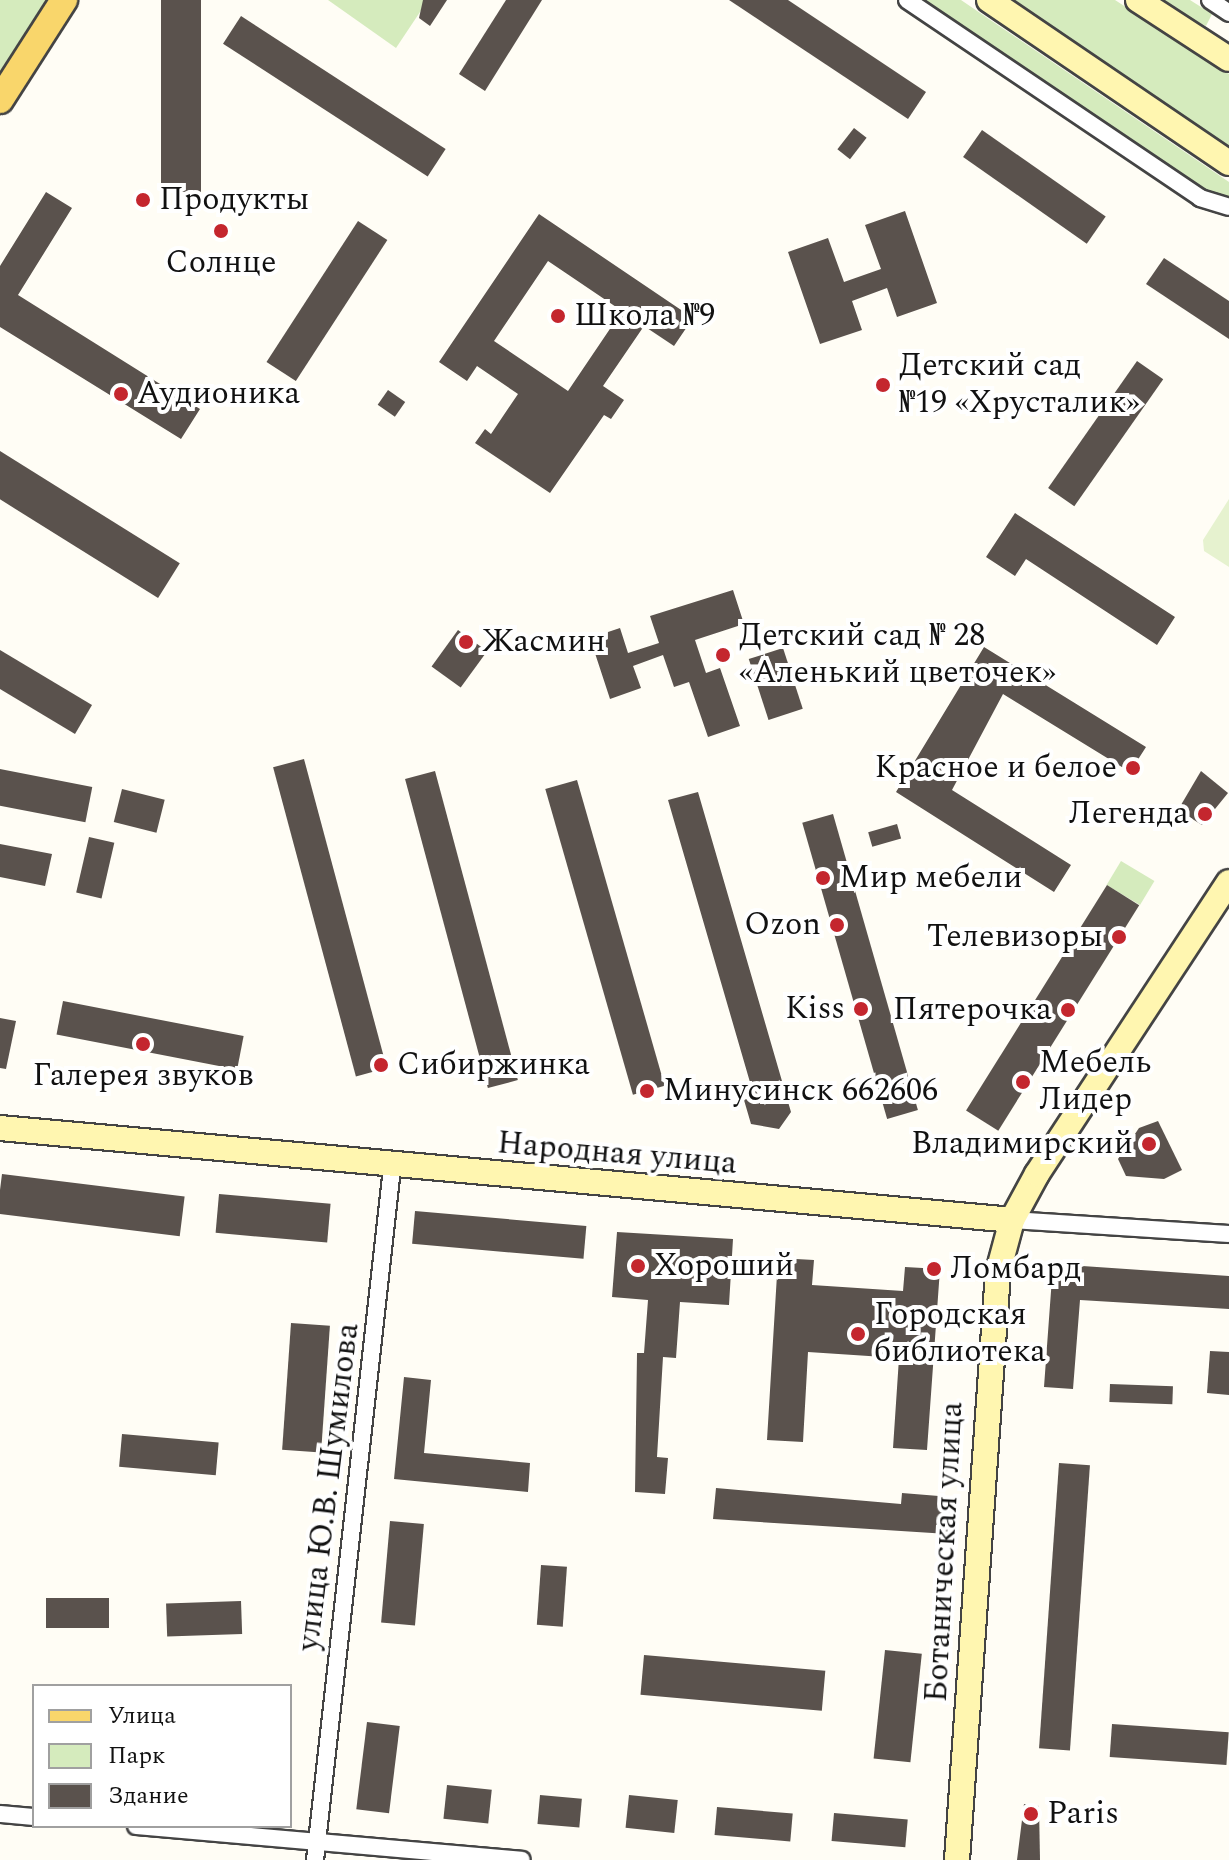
<!DOCTYPE html>
<meta charset="utf-8">
<style>
body{margin:0}
#map{position:relative;width:1229px;height:1860px;overflow:hidden;background:#fffdf5;font-family:Spectral,serif}
div>[style]{position:absolute}
[style*='--x']{left:calc(var(--x)*1px);top:calc(var(--y)*1px);width:calc(var(--w)*1px);rotate:calc(var(--a)*1deg)}
.green>*{inset:0;background:#d5ebbd;transform-origin:0 0}
.pitch>*{inset:0;background:#e6f2cf}
.building>*{inset:0;background:#5a524d;transform-origin:0 0}
.roads{filter:drop-shadow(2px 0 #444) drop-shadow(-2px 0 #444) drop-shadow(0 2px #444) drop-shadow(0 -2px #444)}
.street>*{height:16px;margin:-8px;padding:0 8px;transform-origin:8px;border-radius:8px;background:#fff}
.secondary>*{height:24px;margin:-12px;padding:0 12px;transform-origin:12px;border-radius:12px;background:#fff6b0}
.primary>*{height:26px;margin:-13px;padding:0 13px;transform-origin:13px;border-radius:13px;background:#f9d66b}
.dots>*{width:22px;height:22px;translate:-50% -50%;box-sizing:border-box;border:4px solid #fff;border-radius:50%}
span{translate:-50% -50%;white-space:nowrap;text-align:center;line-height:1.15;-webkit-text-stroke:8px #fff;paint-order:stroke}
.poi-label{font-size:32px;color:#111}
.left{translate:0 -50%;text-align:left}
.right{translate:-100% -50%;text-align:right}
.street-label{font-size:32px;color:#111}
.legend{position:absolute;left:32px;top:1684px;width:260px;height:144px;box-sizing:border-box;background:#fff;border:2px solid #a0a0a0;margin:0;padding:10px 14px;list-style:none;font-size:24px;color:#111}
.legend li{display:flex;align-items:center;gap:16px;height:40px}
.legend b{width:40px;border:2px solid #a0a0a0}
</style>
<div id="map">
<div class="green">
<div style="clip-path:polygon(0 0,48px 0,0 75px)"></div>
<div style="clip-path:polygon(328px 0,428px 0,396px 48px)"></div>
<div style="clip-path:polygon(916px 0,961px 0,1229px 182px,1229px 209px)"></div>
<div style="clip-path:polygon(1004px 0,1115px 0,1229px 74px,1229px 152px)"></div>
<div style="clip-path:polygon(1152px 0,1190px 0,1212px 14px,1206px 26px)"></div>
<div style="left:1121px;top:861px;width:39px;height:28px;rotate:31deg"></div>
</div>
<div class="pitch">
<div style="clip-path:polygon(1229px 499px,1229px 567px,1204px 551px,1203px 540px)"></div>
</div>
<div class="building">
<div style="left:161px;top:0;width:40px;height:192px"></div>
<div style="clip-path:polygon(423px 0,447px 0,430px 26px,419px 18px)"></div>
<div style="clip-path:polygon(506px 0,542px 0,485px 91px,459px 74px)"></div>
<div style="clip-path:polygon(729px 0,788px 0,926px 92px,908px 119px)"></div>
<div style="left:241px;top:16px;width:244px;height:33px;rotate:33deg"></div>
<div style="left:854px;top:128px;width:16px;height:27px;rotate:38deg"></div>
<div style="left:982px;top:130px;width:151px;height:33px;rotate:35deg"></div>
<div style="clip-path:polygon(46px 192px,72px 208px,18px 295px,200px 409px,181px 439px,0 327px,0 266px)"></div>
<div style="clip-path:polygon(905px 211px,937px 303px,897px 317px,887px 288px,852px 301px,862px 330px,820px 344px,788px 252px,828px 238px,844px 282px,881px 269px,865px 225px)"></div>
<div style="clip-path:polygon(evenodd,539px 214px,693px 318px,674px 346px,644px 326px,603px 386px,624px 400px,611px 419px,604px 415px,550px 493px,475px 443px,485px 429px,491px 434px,518px 394px,477px 366px,467px 381px,439px 362px,539px 214px,548px 261px,622px 311px,568px 391px,494px 341px,548px 261px)"></div>
<div style="left:358px;top:221px;width:35px;height:168px;rotate:33deg"></div>
<div style="clip-path:polygon(1164px 258px,1229px 301px,1229px 339px,1146px 284px)"></div>
<div style="left:1137px;top:361px;width:32px;height:155px;rotate:35deg"></div>
<div style="left:388px;top:390px;width:21px;height:18px;rotate:35deg"></div>
<div style="left:0;top:451px;width:212px;height:41px;rotate:32deg"></div>
<div style="clip-path:polygon(1015px 513px,1175px 617px,1157px 645px,1026px 559px,1015px 576px,986px 557px)"></div>
<div style="clip-path:polygon(733px 590px,744px 624px,695px 640px,706px 673px,720px 668px,740px 726px,708px 737px,689px 682px,674px 687px,663px 655px,633px 666px,641px 688px,610px 699px,590px 638px,620px 628px,628px 653px,659px 643px,650px 616px)"></div>
<div style="left:458px;top:630px;width:36px;height:45px;rotate:36deg"></div>
<div style="clip-path:polygon(984px 647px,1146px 747px,1130px 772px,1003px 694px,952px 790px,1071px 865px,1054px 892px,896px 792px)"></div>
<div style="left:783px;top:648px;width:64px;height:36px;rotate:72deg"></div>
<div style="clip-path:polygon(0 650px,92px 705px,75px 734px,0 689px)"></div>
<div style="left:304px;top:759px;width:320px;height:32px;rotate:75deg"></div>
<div style="left:0;top:769px;width:94px;height:36px;rotate:11deg"></div>
<div style="left:435px;top:771px;width:320px;height:31px;rotate:75deg"></div>
<div style="clip-path:polygon(1201px 771px,1228px 793px,1202px 825px,1178px 810px)"></div>
<div style="left:577px;top:780px;width:318px;height:33px;rotate:74deg"></div>
<div style="left:122px;top:789px;width:44px;height:34px;rotate:14deg"></div>
<div style="clip-path:polygon(698px 792px,791px 1112px,779px 1129px,751px 1124px,744px 1100px,754px 1096px,668px 800px)"></div>
<div style="left:833px;top:814px;width:308px;height:32px;rotate:74deg"></div>
<div style="left:897px;top:824px;width:15px;height:30px;rotate:74deg"></div>
<div style="left:89px;top:837px;width:26px;height:57px;rotate:13deg"></div>
<div style="clip-path:polygon(0 844px,52px 854px,45px 886px,0 877px)"></div>
<div style="left:1107px;top:885px;width:38px;height:266px;rotate:32deg"></div>
<div style="left:63px;top:1001px;width:184px;height:34px;rotate:11deg"></div>
<div style="clip-path:polygon(0 1018px,16px 1021px,6px 1069px,0 1068px)"></div>
<div style="clip-path:polygon(1158px 1121px,1182px 1170px,1164px 1179px,1126px 1176px,1118px 1159px,1139px 1128px)"></div>
<div style="left:2px;top:1174px;width:184px;height:40px;rotate:7deg"></div>
<div style="left:219px;top:1194px;width:112px;height:39px;rotate:5deg"></div>
<div style="left:415px;top:1211px;width:172px;height:33px;rotate:5deg"></div>
<div style="clip-path:polygon(617px 1232px,733px 1239px,729px 1305px,680px 1302px,676px 1358px,663px 1357px,657px 1457px,668px 1458px,665px 1494px,635px 1492px,637px 1353px,644px 1353px,648px 1300px,612px 1297px)"></div>
<div style="clip-path:polygon(778px 1258px,814px 1260px,812px 1285px,903px 1291px,905px 1267px,940px 1269px,927px 1450px,893px 1448px,899px 1358px,808px 1352px,803px 1442px,767px 1440px)"></div>
<div style="clip-path:polygon(1053px 1264px,1229px 1276px,1229px 1309px,1080px 1300px,1073px 1389px,1044px 1387px)"></div>
<div style="left:291px;top:1323px;width:39px;height:127px;rotate:4deg"></div>
<div style="clip-path:polygon(1210px 1351px,1229px 1352px,1229px 1395px,1207px 1393px)"></div>
<div style="clip-path:polygon(404px 1377px,431px 1380px,424px 1453px,530px 1463px,528px 1492px,394px 1479px)"></div>
<div style="left:1110px;top:1384px;width:63px;height:18px;rotate:2deg"></div>
<div style="left:122px;top:1434px;width:97px;height:33px;rotate:5deg"></div>
<div style="left:1059px;top:1463px;width:31px;height:286px;rotate:4deg"></div>
<div style="clip-path:polygon(716px 1488px,901px 1504px,902px 1493px,951px 1497px,948px 1534px,713px 1519px)"></div>
<div style="left:390px;top:1521px;width:34px;height:102px;rotate:5deg"></div>
<div style="left:541px;top:1565px;width:26px;height:60px;rotate:4deg"></div>
<div style="left:46px;top:1598px;width:63px;height:30px"></div>
<div style="left:241px;top:1601px;width:33px;height:75px;rotate:88deg"></div>
<div style="left:885px;top:1650px;width:37px;height:109px;rotate:6deg"></div>
<div style="left:644px;top:1655px;width:182px;height:40px;rotate:5deg"></div>
<div style="left:367px;top:1722px;width:33px;height:88px;rotate:7deg"></div>
<div style="left:1112px;top:1724px;width:117px;height:33px;rotate:4deg"></div>
<div style="left:447px;top:1785px;width:45px;height:34px;rotate:6deg"></div>
<div style="left:540px;top:1795px;width:42px;height:29px;rotate:5deg"></div>
<div style="left:629px;top:1795px;width:49px;height:33px;rotate:6deg"></div>
<div style="clip-path:polygon(1024px 1804px,1039px 1806px,1040px 1860px,1017px 1860px)"></div>
<div style="left:717px;top:1807px;width:76px;height:28px;rotate:5deg"></div>
<div style="left:834px;top:1813px;width:74px;height:28px;rotate:5deg"></div>
</div>
<div class="roads">
<div class="street">
<div style="--x:907;--y:0;--w:354;--a:34"></div>
<div style="--x:1200;--y:198;--w:30;--a:17"></div>
<div style="--x:1210;--y:0;--w:23;--a:34"></div>
<div style="--x:1012;--y:1220;--w:217;--a:3.7"></div>
<div style="--x:0;--y:1814;--w:34;--a:5"></div>
<div style="--x:136;--y:1826;--w:387;--a:5"></div>
<div style="--x:315;--y:1860;--w:696;--a:-83.65"></div>
</div>
<div class="secondary">
<div style="--x:989;--y:0;--w:290;--a:34.2"></div>
<div style="--x:1138;--y:0;--w:108;--a:33"></div>
<div style="--x:0;--y:1128;--w:1016;--a:5.19"></div>
<div style="--x:957;--y:1860;--w:589;--a:-86.01"></div>
<div style="--x:998;--y:1272;--w:54;--a:-74.9"></div>
<div style="--x:1012;--y:1220;--w:52;--a:-61.5"></div>
<div style="--x:1037;--y:1174;--w:349;--a:-56.7"></div>
</div>
<div class="primary">
<div style="--x:0;--y:100;--w:119;--a:-57.4"></div>
</div>
</div>
<div class="dots">
<div style="left:143px;top:200px;background:#c4262e"></div>
<div style="left:221px;top:231px;background:#c4262e"></div>
<div style="left:558px;top:316px;background:#c4262e"></div>
<div style="left:883px;top:385px;background:#c4262e"></div>
<div style="left:121px;top:394px;background:#c4262e"></div>
<div style="left:466px;top:642px;background:#c4262e"></div>
<div style="left:723px;top:655px;background:#c4262e"></div>
<div style="left:1133px;top:768px;background:#c4262e"></div>
<div style="left:1205px;top:814px;background:#c4262e"></div>
<div style="left:823px;top:878px;background:#c4262e"></div>
<div style="left:837px;top:925px;background:#c4262e"></div>
<div style="left:1119px;top:937px;background:#c4262e"></div>
<div style="left:861px;top:1009px;background:#c4262e"></div>
<div style="left:1068px;top:1010px;background:#c4262e"></div>
<div style="left:143px;top:1044px;background:#c4262e"></div>
<div style="left:381px;top:1065px;background:#c4262e"></div>
<div style="left:1023px;top:1082px;background:#c4262e"></div>
<div style="left:647px;top:1091px;background:#c4262e"></div>
<div style="left:1149px;top:1144px;background:#c4262e"></div>
<div style="left:638px;top:1266px;background:#c4262e"></div>
<div style="left:934px;top:1269px;background:#c4262e"></div>
<div style="left:858px;top:1334px;background:#c4262e"></div>
<div style="left:1031px;top:1814px;background:#c4262e"></div>
</div>
<div class="poi-label">
<span class="left" style="left:159px;top:200px">Продукты</span>
<span style="left:221px;top:263px">Солнце</span>
<span class="left" style="left:574px;top:316px">Школа №9</span>
<span class="left" style="left:899px;top:385px">Детский сад<br>№19 «Хрусталик»</span>
<span class="left" style="left:137px;top:394px">Аудионика</span>
<span class="left" style="left:739px;top:655px">Детский сад № 28<br>«Аленький цветочек»</span>
<span class="left" style="left:482px;top:642px">Жасмин</span>
<span class="right" style="left:1117px;top:768px">Красное и белое</span>
<span class="right" style="left:1189px;top:814px">Легенда</span>
<span class="left" style="left:839px;top:878px">Мир мебели</span>
<span class="right" style="left:821px;top:925px">Ozon</span>
<span class="right" style="left:1103px;top:937px">Телевизоры</span>
<span class="right" style="left:845px;top:1009px">Kiss</span>
<span class="right" style="left:1052px;top:1010px">Пятерочка</span>
<span class="left" style="left:1039px;top:1082px">Мебель<br>Лидер</span>
<span class="left" style="left:397px;top:1065px">Сибиржинка</span>
<span style="left:143px;top:1076px">Галерея звуков</span>
<span class="left" style="left:663px;top:1091px">Минусинск 662606</span>
<span class="right" style="left:1133px;top:1144px">Владимирский</span>
<span class="left" style="left:654px;top:1266px">Хороший</span>
<span class="left" style="left:950px;top:1269px">Ломбард</span>
<span class="left" style="left:874px;top:1334px">Городская<br>библиотека</span>
<span class="left" style="left:1047px;top:1814px">Paris</span>
</div>
<div class="street-label">
<span style="left:617px;top:1154px;rotate:5deg">Народная улица</span>
<span style="left:329px;top:1487px;rotate:-83deg">улица Ю.В. Шумилова</span>
<span style="left:945px;top:1552px;rotate:-87deg">Ботаническая улица</span>
</div>
<ul class="legend">
<li><b style="height:10px;background:#f9d66b"></b>Улица</li>
<li><b style="height:22px;background:#d5ebbd"></b>Парк</li>
<li><b style="height:22px;background:#5a524d"></b>Здание</li>
</ul>
</div>
